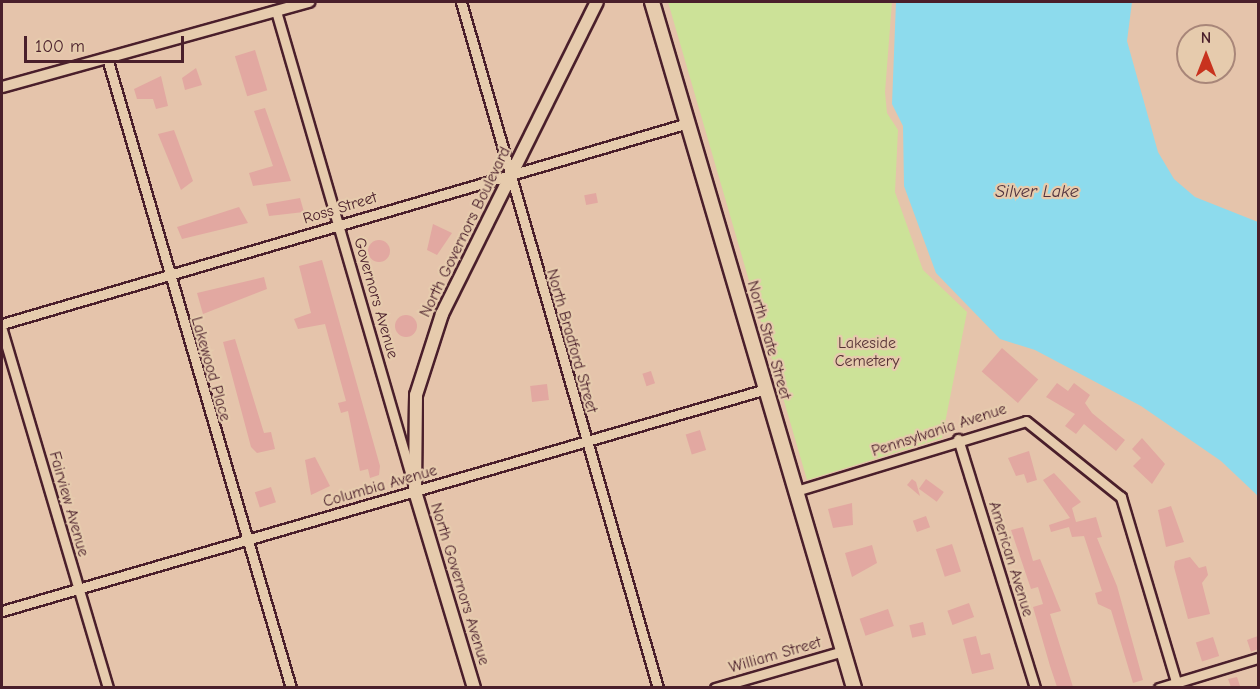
<!DOCTYPE html>
<style>
body{margin:0}
#map{position:relative;width:1260px;height:689px;overflow:hidden;background:#e5c4ab;font-family:"Comic Neue",sans-serif}
div>[style]{position:absolute}
[style*='--x']{left:calc(var(--x)*1px);top:calc(var(--y)*1px);width:calc(var(--w)*1px);rotate:calc(var(--a)*1deg)}
.green>*{inset:0;background:#cce298}
.water>*{inset:0;background:#8ddbed}
.building>*{inset:0;background:#e2a8a1;transform-origin:0 0}
.round{border-radius:50%}
.roads{filter:drop-shadow(2px 0 #4a1f2b) drop-shadow(-2px 0 #4a1f2b) drop-shadow(0 2px #4a1f2b) drop-shadow(0 -2px #4a1f2b)}
.minor>*{height:9px;margin:-4.5px;padding:0 4.5px;transform-origin:4.5px;border-radius:4.5px;background:#e6cbad}
.tertiary>*{height:10px;margin:-5px;padding:0 5px;transform-origin:5px;border-radius:5px;background:#e6cbad}
.secondary>*{height:12px;margin:-6px;padding:0 6px;transform-origin:6px;border-radius:6px;background:#e6cbad}
.primary>*{height:14px;margin:-7px;padding:0 7px;transform-origin:7px;border-radius:7px;background:#e6cbad}
span{translate:-50% -50%;white-space:nowrap;text-align:center;line-height:1.15;-webkit-text-stroke:4.5px #e6cbad;paint-order:stroke}
.street-label{font-size:16px;color:#4a1f2b}
.park-label{font-size:16px;color:#573236}
.water-label{font-size:18px;color:#51323e;font-style:italic}
.frame{position:absolute;inset:0;border:3px solid #4a1f2b;pointer-events:none}
.north{position:absolute;left:1176px;top:24px;width:60px;height:60px;box-sizing:border-box;background:#e6cbad;border:2px solid #a88679;border-radius:50%;rotate:0deg;font-size:16px;font-weight:700;line-height:24px;text-align:center;color:#4a1f2b}
.north::after{content:'';display:block;margin:auto;width:21px;height:27px;background:#c8321e;clip-path:polygon(50% 0,100% 100%,50% 72%,0 100%)}
.scale{position:absolute;left:24px;top:36px;width:160px;height:27px;box-sizing:border-box;border:3px solid #4a1f2b;border-top:0;padding-left:8px;font-size:18px;line-height:21px;white-space:nowrap;color:#4a1f2b;-webkit-text-stroke:4px #e6cbad;paint-order:stroke}
</style>
<div id="map">
<div class="green">
<div style="clip-path:polygon(668px 2px,892px 2px,885px 92px,887px 113px,898px 130px,895px 192px,923px 270px,967px 312px,942px 438px,807px 480px)"></div>
</div>
<div class="water">
<div style="clip-path:polygon(896px 2px,1132px 2px,1127px 41px,1158px 152px,1174px 179px,1195px 197px,1258px 222px,1258px 496px,1221px 461px,1141px 406px,1035px 350px,1000px 339px,936px 273px,904px 186px,903px 126px,892px 104px)"></div>
</div>
<div class="building">
<div style="left:255px;top:50px;width:42px;height:21px;rotate:73deg"></div>
<div style="clip-path:polygon(196px 68px,202px 85px,185px 90px,182px 78px)"></div>
<div style="clip-path:polygon(161px 76px,168px 106px,156px 109px,153px 99px,137px 99px,134px 89px)"></div>
<div style="clip-path:polygon(265px 108px,291px 181px,253px 186px,249px 173px,273px 166px,254px 111px)"></div>
<div style="clip-path:polygon(174px 130px,193px 181px,181px 190px,158px 134px)"></div>
<div style="left:596px;top:193px;width:10px;height:12px;rotate:79deg"></div>
<div style="clip-path:polygon(300px 198px,304px 212px,269px 216px,266px 204px)"></div>
<div style="clip-path:polygon(239px 207px,248px 223px,182px 239px,177px 227px)"></div>
<div style="clip-path:polygon(433px 224px,452px 233px,437px 255px,427px 250px)"></div>
<div class="round" style="left:368px;top:240px;width:22px;height:22px"></div>
<div style="clip-path:polygon(322px 260px,380px 466px,379px 475px,370px 478px,368px 469px,360px 471px,348px 411px,341px 413px,338px 403px,346px 401px,325px 324px,298px 329px,294px 319px,311px 313px,299px 266px)"></div>
<div style="clip-path:polygon(264px 277px,267px 289px,203px 314px,197px 293px)"></div>
<div class="round" style="left:395px;top:315px;width:22px;height:22px"></div>
<div style="clip-path:polygon(235px 339px,264px 433px,271px 432px,275px 449px,257px 453px,251px 447px,223px 342px)"></div>
<div style="left:1002px;top:348px;width:48px;height:31px;rotate:41deg"></div>
<div style="left:651px;top:371px;width:13px;height:9px;rotate:72deg"></div>
<div style="clip-path:polygon(1057px 383px,1068px 391px,1074px 383px,1090px 395px,1085px 403px,1092px 413px,1125px 440px,1116px 451px,1084px 424px,1076px 434px,1065px 426px,1075px 414px,1046px 397px)"></div>
<div style="left:547px;top:384px;width:16px;height:17px;rotate:83deg"></div>
<div style="left:700px;top:430px;width:21px;height:15px;rotate:73deg"></div>
<div style="clip-path:polygon(1142px 438px,1165px 464px,1152px 484px,1133px 466px,1141px 458px,1132px 449px)"></div>
<div style="clip-path:polygon(1029px 451px,1037px 480px,1027px 483px,1024px 474px,1016px 476px,1008px 458px)"></div>
<div style="clip-path:polygon(315px 457px,330px 486px,311px 495px,305px 460px)"></div>
<div style="clip-path:polygon(1054px 473px,1081px 502px,1072px 508px,1076px 522px,1096px 517px,1102px 537px,1097px 538px,1117px 586px,1143px 680px,1133px 683px,1111px 610px,1098px 604px,1095px 593px,1102px 591px,1084px 536px,1072px 537px,1069px 527px,1051px 532px,1049px 525px,1070px 518px,1043px 480px)"></div>
<div style="clip-path:polygon(912px 479px,916px 482px,920px 496px,907px 485px)"></div>
<div style="left:926px;top:479px;width:22px;height:12px;rotate:36deg"></div>
<div style="left:271px;top:487px;width:16px;height:17px;rotate:72deg"></div>
<div style="clip-path:polygon(852px 503px,853px 525px,833px 528px,828px 509px)"></div>
<div style="clip-path:polygon(1171px 506px,1184px 542px,1166px 547px,1158px 510px)"></div>
<div style="left:926px;top:516px;width:12px;height:14px;rotate:70deg"></div>
<div style="clip-path:polygon(1023px 527px,1033px 561px,1040px 559px,1061px 611px,1050px 614px,1073px 687px,1057px 687px,1050px 666px,1033px 607px,1043px 604px,1038px 587px,1031px 589px,1011px 530px)"></div>
<div style="left:952px;top:544px;width:29px;height:17px;rotate:72deg"></div>
<div style="clip-path:polygon(872px 545px,877px 563px,852px 577px,845px 553px)"></div>
<div style="clip-path:polygon(1190px 557px,1199px 568px,1206px 566px,1208px 575px,1202px 583px,1210px 614px,1188px 619px,1174px 567px,1175px 561px)"></div>
<div style="left:969px;top:603px;width:15px;height:23px;rotate:70deg"></div>
<div style="left:888px;top:609px;width:18px;height:30px;rotate:71deg"></div>
<div style="left:923px;top:622px;width:13px;height:14px;rotate:77deg"></div>
<div style="clip-path:polygon(976px 636px,981px 655px,990px 653px,994px 669px,972px 674px,963px 639px)"></div>
<div style="clip-path:polygon(1258px 636px,1258px 649px,1251px 652px,1247px 640px)"></div>
<div style="left:1213px;top:637px;width:20px;height:18px;rotate:72deg"></div>
<div style="clip-path:polygon(1237px 677px,1240px 686px,1231px 687px,1228px 679px)"></div>
</div>
<div class="roads">
<div class="minor">
<div style="--x:461;--y:2;--w:714;--a:73.98"></div>
<div style="--x:276;--y:11;--w:488;--a:73.8"></div>
<div style="--x:107;--y:58;--w:656;--a:73.72"></div>
<div style="--x:2;--y:324;--w:715;--a:-16.33"></div>
<div style="--x:2;--y:330;--w:373;--a:73.5"></div>
<div style="--x:958;--y:439;--w:261;--a:72.8"></div>
<div style="--x:796;--y:491;--w:240;--a:-16.9"></div>
<div style="--x:1026;--y:421;--w:122;--a:38.7"></div>
<div style="--x:1121;--y:497;--w:199;--a:73.4"></div>
<div style="--x:2;--y:611;--w:796;--a:-16.2"></div>
<div style="--x:715;--y:688;--w:133;--a:-16.1"></div>
<div style="--x:1159;--y:688;--w:103;--a:-16.9"></div>
</div>
<div class="tertiary">
<div style="--x:2;--y:87;--w:319;--a:-15.5"></div>
</div>
<div class="secondary">
<div style="--x:474;--y:688;--w:206;--a:-106.7"></div>
<div style="--x:415;--y:491;--w:96;--a:-89.4"></div>
<div style="--x:416;--y:395;--w:85;--a:-72.2"></div>
<div style="--x:442;--y:314;--w:348;--a:-63.6"></div>
</div>
<div class="primary">
<div style="--x:652;--y:2;--w:715;--a:73.59"></div>
</div>
</div>
<div class="street-label">
<span style="left:340px;top:208px;rotate:-17deg">Ross Street</span>
<span style="left:465px;top:232px;rotate:-64deg">North Governors Boulevard</span>
<span style="left:376px;top:298px;rotate:74deg">Governors Avenue</span>
<span style="left:769px;top:340px;rotate:74deg">North State Street</span>
<span style="left:572px;top:341px;rotate:74deg">North Bradford Street</span>
<span style="left:211px;top:369px;rotate:74deg">Lakewood Place</span>
<span style="left:939px;top:430px;rotate:-18deg">Pennsylvania Avenue</span>
<span style="left:380px;top:486px;rotate:-16deg">Columbia Avenue</span>
<span style="left:69px;top:504px;rotate:74deg">Fairview Avenue</span>
<span style="left:1011px;top:559px;rotate:73deg">American Avenue</span>
<span style="left:460px;top:584px;rotate:73deg">North Governors Avenue</span>
<span style="left:775px;top:655px;rotate:-16deg">William Street</span>
</div>
<div class="park-label">
<span style="left:867px;top:352px">Lakeside<br>Cemetery</span>
</div>
<div class="water-label">
<span style="left:1037px;top:192px">Silver Lake</span>
</div>
<div class="frame"></div>
<div class="north">N</div>
<div class="scale">100 m</div>
</div>
